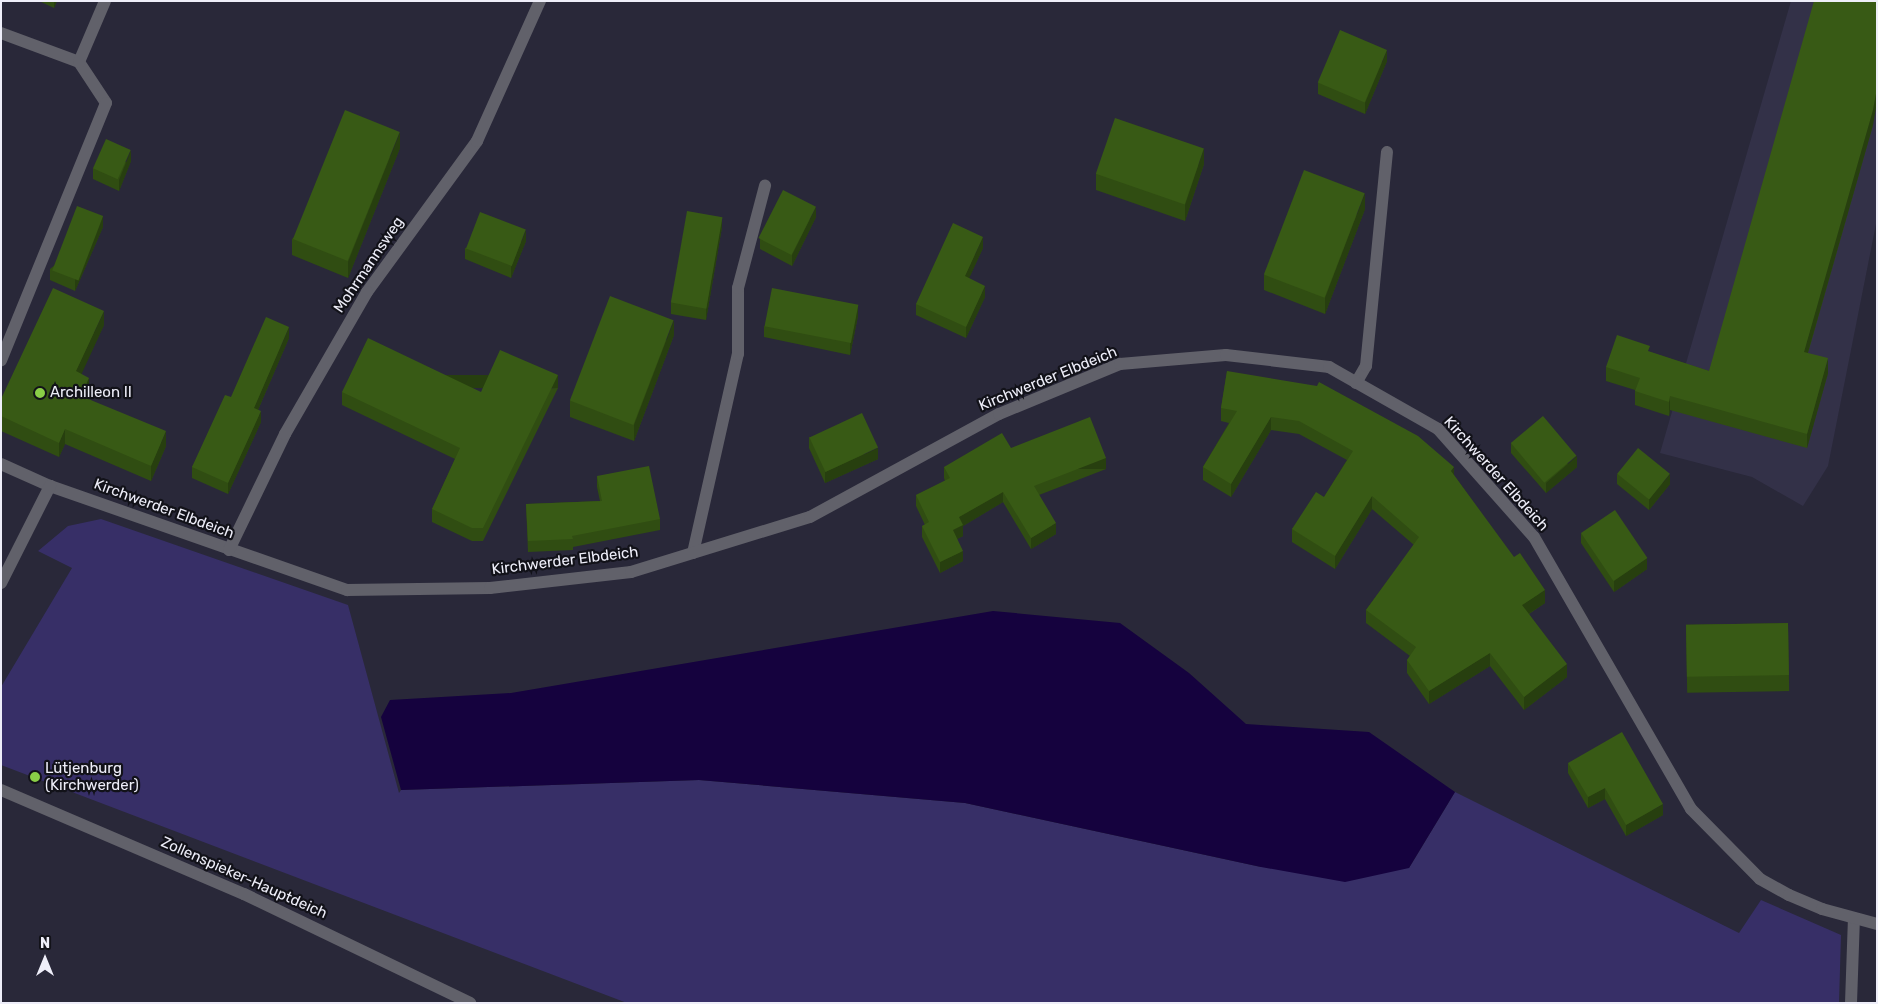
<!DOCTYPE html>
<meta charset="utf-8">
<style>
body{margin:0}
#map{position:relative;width:1878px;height:1004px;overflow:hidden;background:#292839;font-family:Rubik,sans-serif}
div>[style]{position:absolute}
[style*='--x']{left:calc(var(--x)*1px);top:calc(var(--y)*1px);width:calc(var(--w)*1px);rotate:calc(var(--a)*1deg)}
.built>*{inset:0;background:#333148}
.green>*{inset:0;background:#372f67}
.water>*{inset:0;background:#15023e}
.service>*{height:12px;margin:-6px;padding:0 6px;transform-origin:6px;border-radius:6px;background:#61616a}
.minor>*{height:12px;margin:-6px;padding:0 6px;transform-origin:6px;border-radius:6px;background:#61616a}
.tertiary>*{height:12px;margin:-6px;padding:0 6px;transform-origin:6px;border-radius:6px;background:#61616a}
.wall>*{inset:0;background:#304d12;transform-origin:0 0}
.shaded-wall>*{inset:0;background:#273f0f;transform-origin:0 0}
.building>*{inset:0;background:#385a15;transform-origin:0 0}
.dots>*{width:14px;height:14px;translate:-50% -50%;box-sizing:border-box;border:2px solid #121219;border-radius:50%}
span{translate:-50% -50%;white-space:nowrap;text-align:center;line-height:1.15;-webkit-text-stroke:4.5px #121219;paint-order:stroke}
.street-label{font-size:15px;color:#eeeef9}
.poi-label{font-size:15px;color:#eeeef9}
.left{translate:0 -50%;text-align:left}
.frame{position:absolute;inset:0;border:2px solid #eeeef9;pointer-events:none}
.north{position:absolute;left:20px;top:934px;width:50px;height:50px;-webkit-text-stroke:4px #121219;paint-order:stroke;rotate:0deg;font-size:14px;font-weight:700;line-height:20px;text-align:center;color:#eeeef9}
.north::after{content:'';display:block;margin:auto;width:18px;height:22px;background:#eeeef9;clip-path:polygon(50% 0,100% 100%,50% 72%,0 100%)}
</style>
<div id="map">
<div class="built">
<div style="clip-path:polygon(1791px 1px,1877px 1px,1877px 219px,1828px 466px,1803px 506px,1752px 477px,1660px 453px)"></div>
</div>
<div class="green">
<div style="clip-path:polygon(101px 519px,348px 605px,399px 793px,401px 790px,699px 780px,965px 803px,1261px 867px,1409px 868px,1455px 792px,1739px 933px,1761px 900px,1841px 935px,1839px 1003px,627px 1003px,1px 765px,1px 687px,72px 568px,38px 551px,68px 526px)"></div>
</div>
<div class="water">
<div style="clip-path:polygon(993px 611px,1120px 623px,1189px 673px,1246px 724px,1369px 732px,1455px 792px,1409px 868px,1345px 882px,1261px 867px,965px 803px,699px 780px,401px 790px,381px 717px,390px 700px,511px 693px)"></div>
</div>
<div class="service">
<div style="--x:1;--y:33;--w:83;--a:20.4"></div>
<div style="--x:79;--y:62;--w:49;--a:56.6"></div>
<div style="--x:106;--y:103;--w:278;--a:112.2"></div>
<div style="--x:79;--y:62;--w:66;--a:-66.9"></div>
<div style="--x:367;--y:292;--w:187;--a:-53.9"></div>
<div style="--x:477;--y:141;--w:154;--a:-65.8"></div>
<div style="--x:1356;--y:383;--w:20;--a:-60"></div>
<div style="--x:1366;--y:366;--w:215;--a:-84.4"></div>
<div style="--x:693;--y:553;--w:204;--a:-77.3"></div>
<div style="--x:738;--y:354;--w:66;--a:-90"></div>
<div style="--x:738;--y:288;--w:106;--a:-75.2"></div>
<div style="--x:1851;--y:1003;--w:84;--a:-88"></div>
</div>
<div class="minor">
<div style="--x:1;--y:464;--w:54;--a:24.2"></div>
<div style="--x:50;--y:486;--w:315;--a:19.3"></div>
<div style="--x:347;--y:590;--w:143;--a:-0.8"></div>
<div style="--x:490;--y:588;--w:142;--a:-6.5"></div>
<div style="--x:631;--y:572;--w:187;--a:-17.1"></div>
<div style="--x:810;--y:517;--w:215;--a:-28.6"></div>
<div style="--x:999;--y:414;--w:131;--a:-22.5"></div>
<div style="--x:1120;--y:364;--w:106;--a:-4.9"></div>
<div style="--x:1226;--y:355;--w:104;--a:6.6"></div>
<div style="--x:1329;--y:367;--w:125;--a:29.6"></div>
<div style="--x:1438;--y:429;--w:144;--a:48.4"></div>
<div style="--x:1534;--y:537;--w:314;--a:60"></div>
<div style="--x:1691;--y:809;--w:98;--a:45.4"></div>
<div style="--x:1760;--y:879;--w:33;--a:29"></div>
<div style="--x:1789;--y:895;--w:36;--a:23"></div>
<div style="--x:1822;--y:909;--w:57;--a:15.3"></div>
<div style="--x:229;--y:550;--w:129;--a:-64.2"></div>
<div style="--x:285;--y:434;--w:164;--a:-60"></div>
<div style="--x:1;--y:583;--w:109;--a:-63.2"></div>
</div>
<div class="tertiary">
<div style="--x:1;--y:790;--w:264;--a:23.2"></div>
<div style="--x:244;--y:894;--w:251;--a:25.7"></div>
</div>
<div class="wall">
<div style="clip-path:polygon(39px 1px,57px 1px,54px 8px)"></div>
<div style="clip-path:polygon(1387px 61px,1365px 114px,1318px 94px,1318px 83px)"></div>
<div style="clip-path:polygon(1873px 125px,1808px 353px,1828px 373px,1807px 448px,1670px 410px,1669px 416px,1635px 405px,1635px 390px,1606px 381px,1606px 367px,1650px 352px,1709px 371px)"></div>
<div style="clip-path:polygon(400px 148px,348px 278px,292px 255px,292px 239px)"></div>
<div style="clip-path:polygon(131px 161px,119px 191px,93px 179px,93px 168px)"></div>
<div style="clip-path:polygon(1204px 164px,1185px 221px,1096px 190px,1096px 174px)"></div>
<div style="clip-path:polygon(1365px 209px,1325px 314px,1264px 290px,1264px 275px)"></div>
<div style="clip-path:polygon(816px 217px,792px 266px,760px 249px,760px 239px)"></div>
<div style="clip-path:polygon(103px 227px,75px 291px,50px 280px,50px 269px)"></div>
<div style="clip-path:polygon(722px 227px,706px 320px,671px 314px,671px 303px)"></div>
<div style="clip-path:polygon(526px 241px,511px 278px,465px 259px,465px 248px)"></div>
<div style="clip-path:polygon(983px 248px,969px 278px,985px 297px,966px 338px,916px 315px,916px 304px)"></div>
<div style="clip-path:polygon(858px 316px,850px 355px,764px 337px,764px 326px)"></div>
<div style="clip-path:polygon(104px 325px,81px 374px,89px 392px,87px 398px,166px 446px,151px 481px,65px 444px,59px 457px,1px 431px,1px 399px)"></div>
<div style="clip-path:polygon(674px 335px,634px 441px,570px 417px,570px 401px)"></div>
<div style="clip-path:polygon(289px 338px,258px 410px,261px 422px,228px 494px,192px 478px,192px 467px,231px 397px)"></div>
<div style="clip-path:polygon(1227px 371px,1454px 475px,1545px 603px,1529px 614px,1567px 677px,1524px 710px,1490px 666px,1429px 704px,1407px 673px,1407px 660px,1410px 656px,1366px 623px,1366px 610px,1414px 545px,1372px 509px,1335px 569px,1292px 542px,1292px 529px,1324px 497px,1347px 460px,1299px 434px,1271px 430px,1231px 497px,1203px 480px,1203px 467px,1229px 423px,1221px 421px,1221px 408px)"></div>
<div style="clip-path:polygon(558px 388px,483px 541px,472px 541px,432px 522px,432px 509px,455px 459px,342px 405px,342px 392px,481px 392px)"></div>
<div style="clip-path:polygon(809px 437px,878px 459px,825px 483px,809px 448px)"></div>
<div style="clip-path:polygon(1511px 443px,1577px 467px,1546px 493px,1511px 453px)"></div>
<div style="clip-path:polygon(1011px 448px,1106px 469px,1039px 495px,1056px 534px,1031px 549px,1003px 502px,963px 526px,963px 536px,957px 539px,963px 561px,940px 573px,922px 537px,922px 526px,925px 525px,916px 506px,916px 495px,945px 481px,944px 478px,944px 467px)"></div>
<div style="clip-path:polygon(1617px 474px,1670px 484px,1649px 510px,1617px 484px)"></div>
<div style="clip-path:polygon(597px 476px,660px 519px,660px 530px,573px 547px,573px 550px,528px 552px,526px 504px,600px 501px,597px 487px)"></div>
<div style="clip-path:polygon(1581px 533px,1647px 569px,1614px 592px,1581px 543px)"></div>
<div style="left:1788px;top:623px;width:68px;height:102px;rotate:89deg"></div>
<div style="clip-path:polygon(1568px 763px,1663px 815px,1626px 836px,1605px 799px,1588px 808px,1568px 773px)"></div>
</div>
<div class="shaded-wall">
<div style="clip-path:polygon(54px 1px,57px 1px,54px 8px)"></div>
<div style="clip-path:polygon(1387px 50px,1387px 61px,1365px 114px,1365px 103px)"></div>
<div style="clip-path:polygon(1877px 88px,1877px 102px,1873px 125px,1804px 366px,1804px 352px)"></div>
<div style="clip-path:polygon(400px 132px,400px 148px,348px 278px,348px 262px)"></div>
<div style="clip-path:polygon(1204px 148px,1204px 164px,1185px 221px,1185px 205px)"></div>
<div style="clip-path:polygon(131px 150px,131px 161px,119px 191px,119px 180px)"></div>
<div style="clip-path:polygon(1365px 193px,1365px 209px,1325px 314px,1325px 298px)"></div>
<div style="clip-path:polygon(816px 207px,816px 217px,792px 266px,792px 255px)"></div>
<div style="clip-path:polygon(103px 216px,103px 227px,75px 291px,75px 280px)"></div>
<div style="clip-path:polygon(722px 217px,722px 227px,706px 320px,706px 309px)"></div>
<div style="clip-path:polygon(526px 230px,526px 241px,511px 278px,511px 267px)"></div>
<div style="clip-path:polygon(983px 237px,983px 248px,965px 287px,965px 276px)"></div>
<div style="clip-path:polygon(985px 286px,985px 297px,966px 338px,966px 327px)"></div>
<div style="clip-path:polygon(858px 305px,858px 316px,850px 355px,850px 344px)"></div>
<div style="clip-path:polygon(104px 311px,104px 325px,76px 386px,76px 371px)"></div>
<div style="clip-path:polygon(674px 320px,674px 335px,634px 441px,634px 425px)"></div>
<div style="clip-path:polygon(289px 327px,289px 338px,254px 419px,254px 408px)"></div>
<div style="clip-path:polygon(1828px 358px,1828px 373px,1807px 448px,1807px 434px)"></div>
<div style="left:558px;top:375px;width:13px;height:170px;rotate:90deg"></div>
<div style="clip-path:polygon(89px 378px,89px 392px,81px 410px,81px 396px)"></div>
<div style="clip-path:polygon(1670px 396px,1670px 410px,1669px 416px,1669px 402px)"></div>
<div style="clip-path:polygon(261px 411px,261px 422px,228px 494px,228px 483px)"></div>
<div style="clip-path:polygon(1271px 417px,1271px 430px,1231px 497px,1231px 484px)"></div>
<div style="clip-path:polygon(65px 429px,65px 444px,59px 457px,59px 443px)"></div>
<div style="clip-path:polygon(166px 431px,166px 446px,151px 481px,151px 466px)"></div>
<div style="clip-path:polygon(878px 448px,878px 459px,825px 483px,825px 472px)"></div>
<div style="clip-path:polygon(1577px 456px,1577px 467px,1546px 493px,1546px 483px)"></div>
<div style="left:1106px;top:458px;width:11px;height:77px;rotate:90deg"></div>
<div style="clip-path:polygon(1454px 467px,1454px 480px,1451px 471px)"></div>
<div style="clip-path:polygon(1670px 474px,1670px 484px,1649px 510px,1649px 499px)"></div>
<div style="clip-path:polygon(1003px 492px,1003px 502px,963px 526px,963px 536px,953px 541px,953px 530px,959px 517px)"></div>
<div style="clip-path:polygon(1372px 496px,1372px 509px,1335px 569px,1335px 556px)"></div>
<div style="clip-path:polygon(1056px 523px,1056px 534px,1031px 549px,1031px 538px)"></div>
<div style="clip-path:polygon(963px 551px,963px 561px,940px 573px,940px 562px)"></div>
<div style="clip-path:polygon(1647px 558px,1647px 569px,1614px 592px,1614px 581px)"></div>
<div style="clip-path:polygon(1545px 590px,1545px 603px,1522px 618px,1522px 605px)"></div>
<div style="clip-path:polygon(1490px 653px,1490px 666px,1429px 704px,1429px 691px)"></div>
<div style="clip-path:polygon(1567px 664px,1567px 677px,1524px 710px,1524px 697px)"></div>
<div style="clip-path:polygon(1605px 788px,1605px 799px,1588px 808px,1588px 797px)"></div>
<div style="clip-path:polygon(1663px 804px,1663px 815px,1626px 836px,1626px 825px)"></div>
</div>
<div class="building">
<div style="clip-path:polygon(1814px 1px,1877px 1px,1877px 88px,1873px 110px,1804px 352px,1828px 358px,1807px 434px,1670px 396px,1669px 402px,1635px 391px,1640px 378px,1606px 367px,1617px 335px,1650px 346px,1648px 351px,1709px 371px)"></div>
<div style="left:1340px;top:30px;width:51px;height:57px;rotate:23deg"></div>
<div style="left:345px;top:110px;width:59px;height:139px;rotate:22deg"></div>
<div style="left:1115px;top:118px;width:94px;height:59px;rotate:19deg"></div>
<div style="left:106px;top:139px;width:27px;height:32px;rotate:24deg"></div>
<div style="left:1304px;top:170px;width:65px;height:112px;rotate:21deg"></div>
<div style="left:783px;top:190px;width:37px;height:54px;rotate:27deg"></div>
<div style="left:77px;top:206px;width:28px;height:69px;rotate:21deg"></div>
<div style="left:687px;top:211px;width:36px;height:93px;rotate:10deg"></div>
<div style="left:480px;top:212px;width:49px;height:39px;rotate:21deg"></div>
<div style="clip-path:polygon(953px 223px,983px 237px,965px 276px,985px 286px,966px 327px,916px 304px)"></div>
<div style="clip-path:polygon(53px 288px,104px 311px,76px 371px,89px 378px,81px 396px,166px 431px,151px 466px,65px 429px,59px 443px,1px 416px,1px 399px)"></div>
<div style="left:772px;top:288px;width:88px;height:39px;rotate:11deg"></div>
<div style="left:610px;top:296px;width:68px;height:112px;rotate:21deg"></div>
<div style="clip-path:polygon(266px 317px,289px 327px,254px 408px,261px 411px,228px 483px,192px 467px,225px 395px,231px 397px)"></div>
<div style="clip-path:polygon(368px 338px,481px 392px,500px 350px,558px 375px,483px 528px,472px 528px,432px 509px,460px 448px,342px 392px)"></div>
<div style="clip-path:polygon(1227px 371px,1317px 386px,1319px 382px,1418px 436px,1454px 467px,1451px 471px,1514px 557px,1520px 553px,1545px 590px,1522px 605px,1567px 664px,1524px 697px,1490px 653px,1429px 691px,1407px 660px,1416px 647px,1366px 610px,1419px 537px,1372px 496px,1335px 556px,1292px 529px,1316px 492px,1324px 497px,1353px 451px,1299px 421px,1271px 417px,1231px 484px,1203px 467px,1237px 411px,1221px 408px)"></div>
<div style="left:862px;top:413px;width:38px;height:58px;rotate:65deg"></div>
<div style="left:1543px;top:416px;width:52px;height:42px;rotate:50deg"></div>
<div style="clip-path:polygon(1090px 417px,1106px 458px,1034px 486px,1056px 523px,1031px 538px,1003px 492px,959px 517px,963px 525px,953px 530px,963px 551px,940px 562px,922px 526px,929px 522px,916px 495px,950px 478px,944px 467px,1002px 433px,1011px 448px)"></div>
<div style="left:1638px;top:448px;width:41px;height:33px;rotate:39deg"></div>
<div style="clip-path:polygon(649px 466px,660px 519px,572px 536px,573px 539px,528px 541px,526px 504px,602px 501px,597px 476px)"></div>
<div style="left:1615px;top:510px;width:58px;height:41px;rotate:56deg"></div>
<div style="left:1788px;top:623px;width:52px;height:102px;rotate:89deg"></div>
<div style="clip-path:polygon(1622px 732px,1663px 804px,1626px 825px,1605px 788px,1588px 797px,1568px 763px)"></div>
</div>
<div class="dots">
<div style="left:40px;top:393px;background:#8ace47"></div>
<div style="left:35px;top:777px;background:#8ace47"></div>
</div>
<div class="street-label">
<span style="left:369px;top:265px;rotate:-56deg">Mohrmannsweg</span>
<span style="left:1048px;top:379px;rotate:-22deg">Kirchwerder Elbdeich</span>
<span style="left:1496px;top:474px;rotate:48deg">Kirchwerder Elbdeich</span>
<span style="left:164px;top:509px;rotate:20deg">Kirchwerder Elbdeich</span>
<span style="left:565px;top:561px;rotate:-7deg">Kirchwerder Elbdeich</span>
<span style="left:244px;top:878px;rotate:24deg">Zollenspieker-Hauptdeich</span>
</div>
<div class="poi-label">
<span class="left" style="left:50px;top:393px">Archilleon II</span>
<span class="left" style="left:45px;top:777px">Lütjenburg<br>(Kirchwerder)</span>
</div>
<div class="frame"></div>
<div class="north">N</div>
</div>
